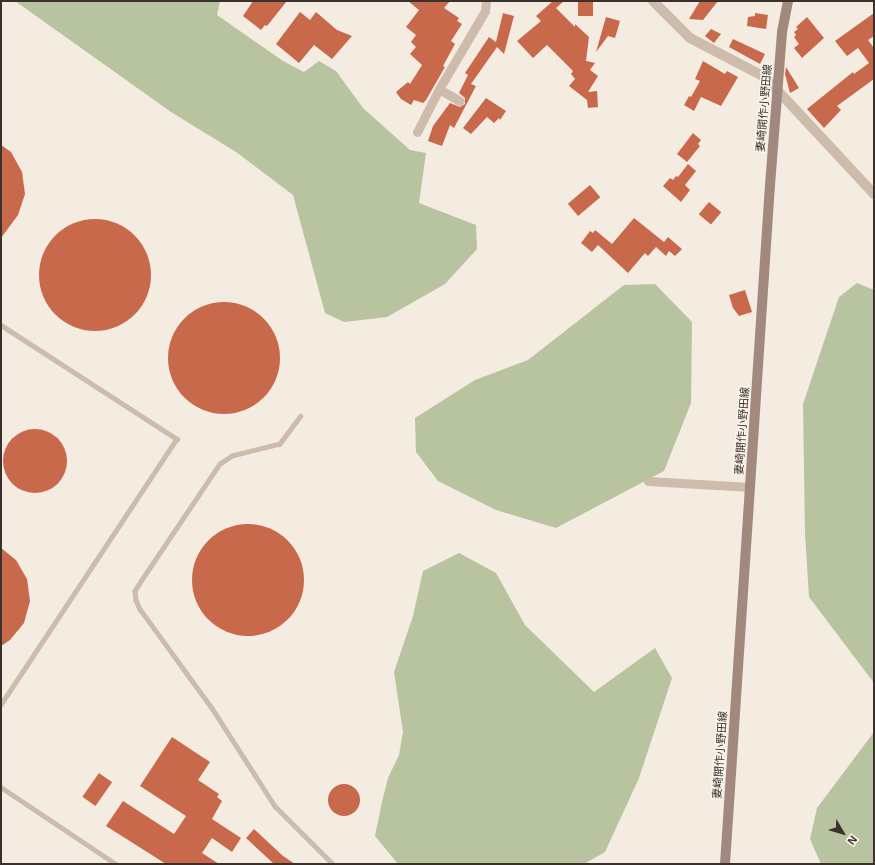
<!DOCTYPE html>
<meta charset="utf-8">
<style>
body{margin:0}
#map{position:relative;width:875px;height:865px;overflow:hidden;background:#f4ebe1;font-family:Arial,"Noto Sans JP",sans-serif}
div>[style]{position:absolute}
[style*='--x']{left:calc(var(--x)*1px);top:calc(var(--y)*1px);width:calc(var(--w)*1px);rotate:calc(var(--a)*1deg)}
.green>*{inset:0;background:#b8c4a0}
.building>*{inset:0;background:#c8694b;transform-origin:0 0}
.round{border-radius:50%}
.service>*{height:4.5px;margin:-2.25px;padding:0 2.25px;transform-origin:2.25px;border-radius:2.25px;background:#cdbbac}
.minor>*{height:9px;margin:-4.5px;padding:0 4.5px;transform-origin:4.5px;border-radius:4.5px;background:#cdbbac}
.tertiary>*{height:10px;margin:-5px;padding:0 5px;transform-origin:5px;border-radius:5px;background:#cdbbac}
.secondary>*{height:10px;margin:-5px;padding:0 5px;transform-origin:5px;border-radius:5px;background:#a18a7d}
span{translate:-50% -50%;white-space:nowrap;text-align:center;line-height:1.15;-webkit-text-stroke:3px #fbf5ee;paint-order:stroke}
.street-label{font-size:11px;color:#3b302b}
.frame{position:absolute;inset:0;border:2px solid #3b302b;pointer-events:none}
.north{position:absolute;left:823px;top:813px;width:40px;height:40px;-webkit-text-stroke:3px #fbf5ee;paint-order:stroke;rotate:128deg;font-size:11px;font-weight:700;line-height:16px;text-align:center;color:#3b302b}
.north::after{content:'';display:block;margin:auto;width:14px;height:18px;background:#3b302b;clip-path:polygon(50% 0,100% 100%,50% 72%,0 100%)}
</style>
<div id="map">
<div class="green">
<div style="clip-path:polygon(15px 1px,220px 1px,217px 15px,283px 61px,304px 72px,319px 61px,336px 71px,363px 108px,410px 150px,426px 153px,419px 203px,476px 225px,477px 249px,445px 284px,387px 317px,344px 322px,325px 313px,293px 195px,236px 152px,171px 112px)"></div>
<div style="clip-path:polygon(857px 283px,874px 290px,874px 683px,809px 597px,805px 533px,803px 404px,839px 297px)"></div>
<div style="clip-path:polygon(655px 284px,692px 322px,691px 403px,664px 471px,556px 528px,496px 510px,438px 481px,416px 452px,415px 418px,475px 380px,528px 360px,624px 285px)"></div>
<div style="clip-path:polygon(459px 553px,496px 573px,525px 625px,594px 692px,655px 648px,672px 678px,639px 778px,605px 852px,584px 864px,398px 864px,375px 836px,382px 802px,388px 778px,399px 755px,403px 732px,394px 672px,413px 616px,423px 571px)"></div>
<div style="clip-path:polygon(874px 732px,874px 864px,821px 864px,810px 839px,817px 808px)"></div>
</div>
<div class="building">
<div style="clip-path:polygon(253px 1px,287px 1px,267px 26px,265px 25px,261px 30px,243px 16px)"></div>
<div style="clip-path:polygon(408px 1px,450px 1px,444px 8px,459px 18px,457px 21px,462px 24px,451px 41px,455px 44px,443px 66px,445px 67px,426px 100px,423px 103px,414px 100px,411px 105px,401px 99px,396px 92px,408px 82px,410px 84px,422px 65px,410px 54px,416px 47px,411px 42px,416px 35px,406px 27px,419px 10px)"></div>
<div style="clip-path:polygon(553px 1px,564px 1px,556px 8px,575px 27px,575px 24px,589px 37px,586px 61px,595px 63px,590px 70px,598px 76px,588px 92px,597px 91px,598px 107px,588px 108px,587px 100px,569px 86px,575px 79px,571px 74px,573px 71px,547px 45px,533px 58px,517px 41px,541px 21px,536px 16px)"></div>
<div style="left:578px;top:1px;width:15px;height:15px"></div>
<div style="clip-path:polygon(700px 1px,718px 1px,703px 20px,689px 19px)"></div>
<div style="clip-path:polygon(300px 12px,310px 20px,316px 12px,337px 30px,352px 36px,332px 59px,314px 45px,299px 63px,276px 44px)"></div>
<div style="clip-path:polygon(503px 13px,514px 16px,504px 54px,497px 47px,471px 84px,476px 86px,454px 128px,450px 125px,442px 146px,428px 141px,433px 126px,450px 103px,460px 107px,465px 104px,465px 98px,459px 93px,468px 75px,465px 73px,489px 37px,496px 42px)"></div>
<div style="clip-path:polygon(755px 13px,768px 15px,766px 29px,747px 26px,748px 17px,755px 16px)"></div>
<div style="clip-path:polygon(874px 13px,874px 36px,868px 40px,874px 48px,874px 79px,837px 106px,841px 110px,824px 128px,807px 109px,853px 72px,854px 74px,869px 63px,858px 48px,847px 56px,835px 41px)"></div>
<div style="clip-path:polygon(606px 17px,620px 21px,615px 38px,608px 36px,596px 52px)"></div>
<div style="clip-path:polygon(807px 17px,824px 38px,802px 58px,794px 48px,799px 44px,794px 37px,796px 35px,794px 32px,798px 29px,796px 27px)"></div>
<div style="clip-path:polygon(711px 29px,721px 34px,714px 43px,705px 36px)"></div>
<div style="clip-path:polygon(733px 39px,765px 54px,760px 64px,729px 47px)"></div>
<div style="clip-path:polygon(703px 61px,725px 74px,727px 71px,738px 77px,721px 106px,701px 97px,694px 111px,684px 105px,689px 96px,691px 97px,700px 81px,695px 79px)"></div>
<div style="clip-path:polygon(786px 67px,799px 88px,790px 93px,785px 74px)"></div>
<div style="clip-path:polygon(486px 98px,506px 111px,500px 120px,499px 118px,494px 123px,487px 117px,471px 134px,463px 128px)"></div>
<div style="clip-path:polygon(693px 133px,701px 140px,698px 144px,700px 146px,687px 162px,677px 154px)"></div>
<div style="clip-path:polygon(1px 145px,11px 152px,22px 172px,25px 194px,18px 215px,1px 238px)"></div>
<div style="clip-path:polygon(688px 164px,696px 171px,685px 185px,690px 190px,681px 202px,663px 186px,670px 178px,673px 180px,676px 176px,678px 177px)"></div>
<div style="left:590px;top:185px;width:16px;height:29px;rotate:50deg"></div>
<div style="left:709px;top:202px;width:16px;height:16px;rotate:40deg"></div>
<div style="clip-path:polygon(634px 218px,664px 242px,668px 237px,682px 249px,675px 256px,669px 251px,666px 256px,656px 247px,648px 256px,645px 253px,628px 273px,598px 245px,592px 252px,581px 243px,590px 231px,593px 233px,595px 230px,612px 244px)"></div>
<div class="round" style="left:39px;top:219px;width:112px;height:112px"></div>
<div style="clip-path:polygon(745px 290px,752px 312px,739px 316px,733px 308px,729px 295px)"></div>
<div class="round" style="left:168px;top:302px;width:112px;height:112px"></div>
<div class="round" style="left:3px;top:429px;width:64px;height:64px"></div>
<div class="round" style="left:192px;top:524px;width:112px;height:112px"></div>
<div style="clip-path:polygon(1px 548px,16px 560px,27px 579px,30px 601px,24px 623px,10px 640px,1px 646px)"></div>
<div style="clip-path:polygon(172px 737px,210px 762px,198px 780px,219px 794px,217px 797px,222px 801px,212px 819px,241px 838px,232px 852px,212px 838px,202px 853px,219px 864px,166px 864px,106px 826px,123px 801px,174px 834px,186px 816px,140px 786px)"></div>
<div style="left:99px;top:773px;width:16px;height:29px;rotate:35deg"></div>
<div class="round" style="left:328px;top:784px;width:32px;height:32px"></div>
<div style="clip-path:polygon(254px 829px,283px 856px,295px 864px,274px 864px,246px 838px)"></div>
</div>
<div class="service">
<div style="--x:1;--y:325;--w:210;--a:32.9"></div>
<div style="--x:177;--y:439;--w:319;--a:123.5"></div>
<div style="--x:301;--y:416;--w:35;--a:127"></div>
<div style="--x:280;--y:444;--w:49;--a:166"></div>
<div style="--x:232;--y:456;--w:14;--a:146"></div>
<div style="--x:220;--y:464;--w:140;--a:123.9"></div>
<div style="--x:142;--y:580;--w:13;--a:122"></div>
<div style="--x:135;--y:591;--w:9;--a:84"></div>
<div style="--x:136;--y:600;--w:10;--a:66"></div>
<div style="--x:140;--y:609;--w:122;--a:54"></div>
<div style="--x:212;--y:708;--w:117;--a:57.3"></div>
<div style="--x:275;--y:806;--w:82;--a:45"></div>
<div style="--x:1;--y:787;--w:138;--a:33.8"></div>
</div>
<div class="minor">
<div style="--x:439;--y:89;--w:24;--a:30"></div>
<div style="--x:417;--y:132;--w:48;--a:-62.9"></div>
<div style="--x:439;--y:89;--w:91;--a:-59.5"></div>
<div style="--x:485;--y:11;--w:10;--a:-84"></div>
<div style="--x:648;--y:481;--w:102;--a:3.4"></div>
</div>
<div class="tertiary">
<div style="--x:653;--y:1;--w:52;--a:45"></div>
<div style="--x:690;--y:38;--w:85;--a:27.5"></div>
<div style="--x:765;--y:77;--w:160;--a:47"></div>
</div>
<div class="secondary">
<div style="--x:725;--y:864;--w:680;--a:-86.21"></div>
<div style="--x:770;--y:185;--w:153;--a:-85.5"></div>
<div style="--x:782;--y:32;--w:32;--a:-79"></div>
</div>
<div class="street-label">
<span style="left:764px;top:108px;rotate:-85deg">妻崎開作小野田線</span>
<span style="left:742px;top:431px;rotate:-86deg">妻崎開作小野田線</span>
<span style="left:720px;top:755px;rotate:-86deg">妻崎開作小野田線</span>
</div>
<div class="frame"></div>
<div class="north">N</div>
</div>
